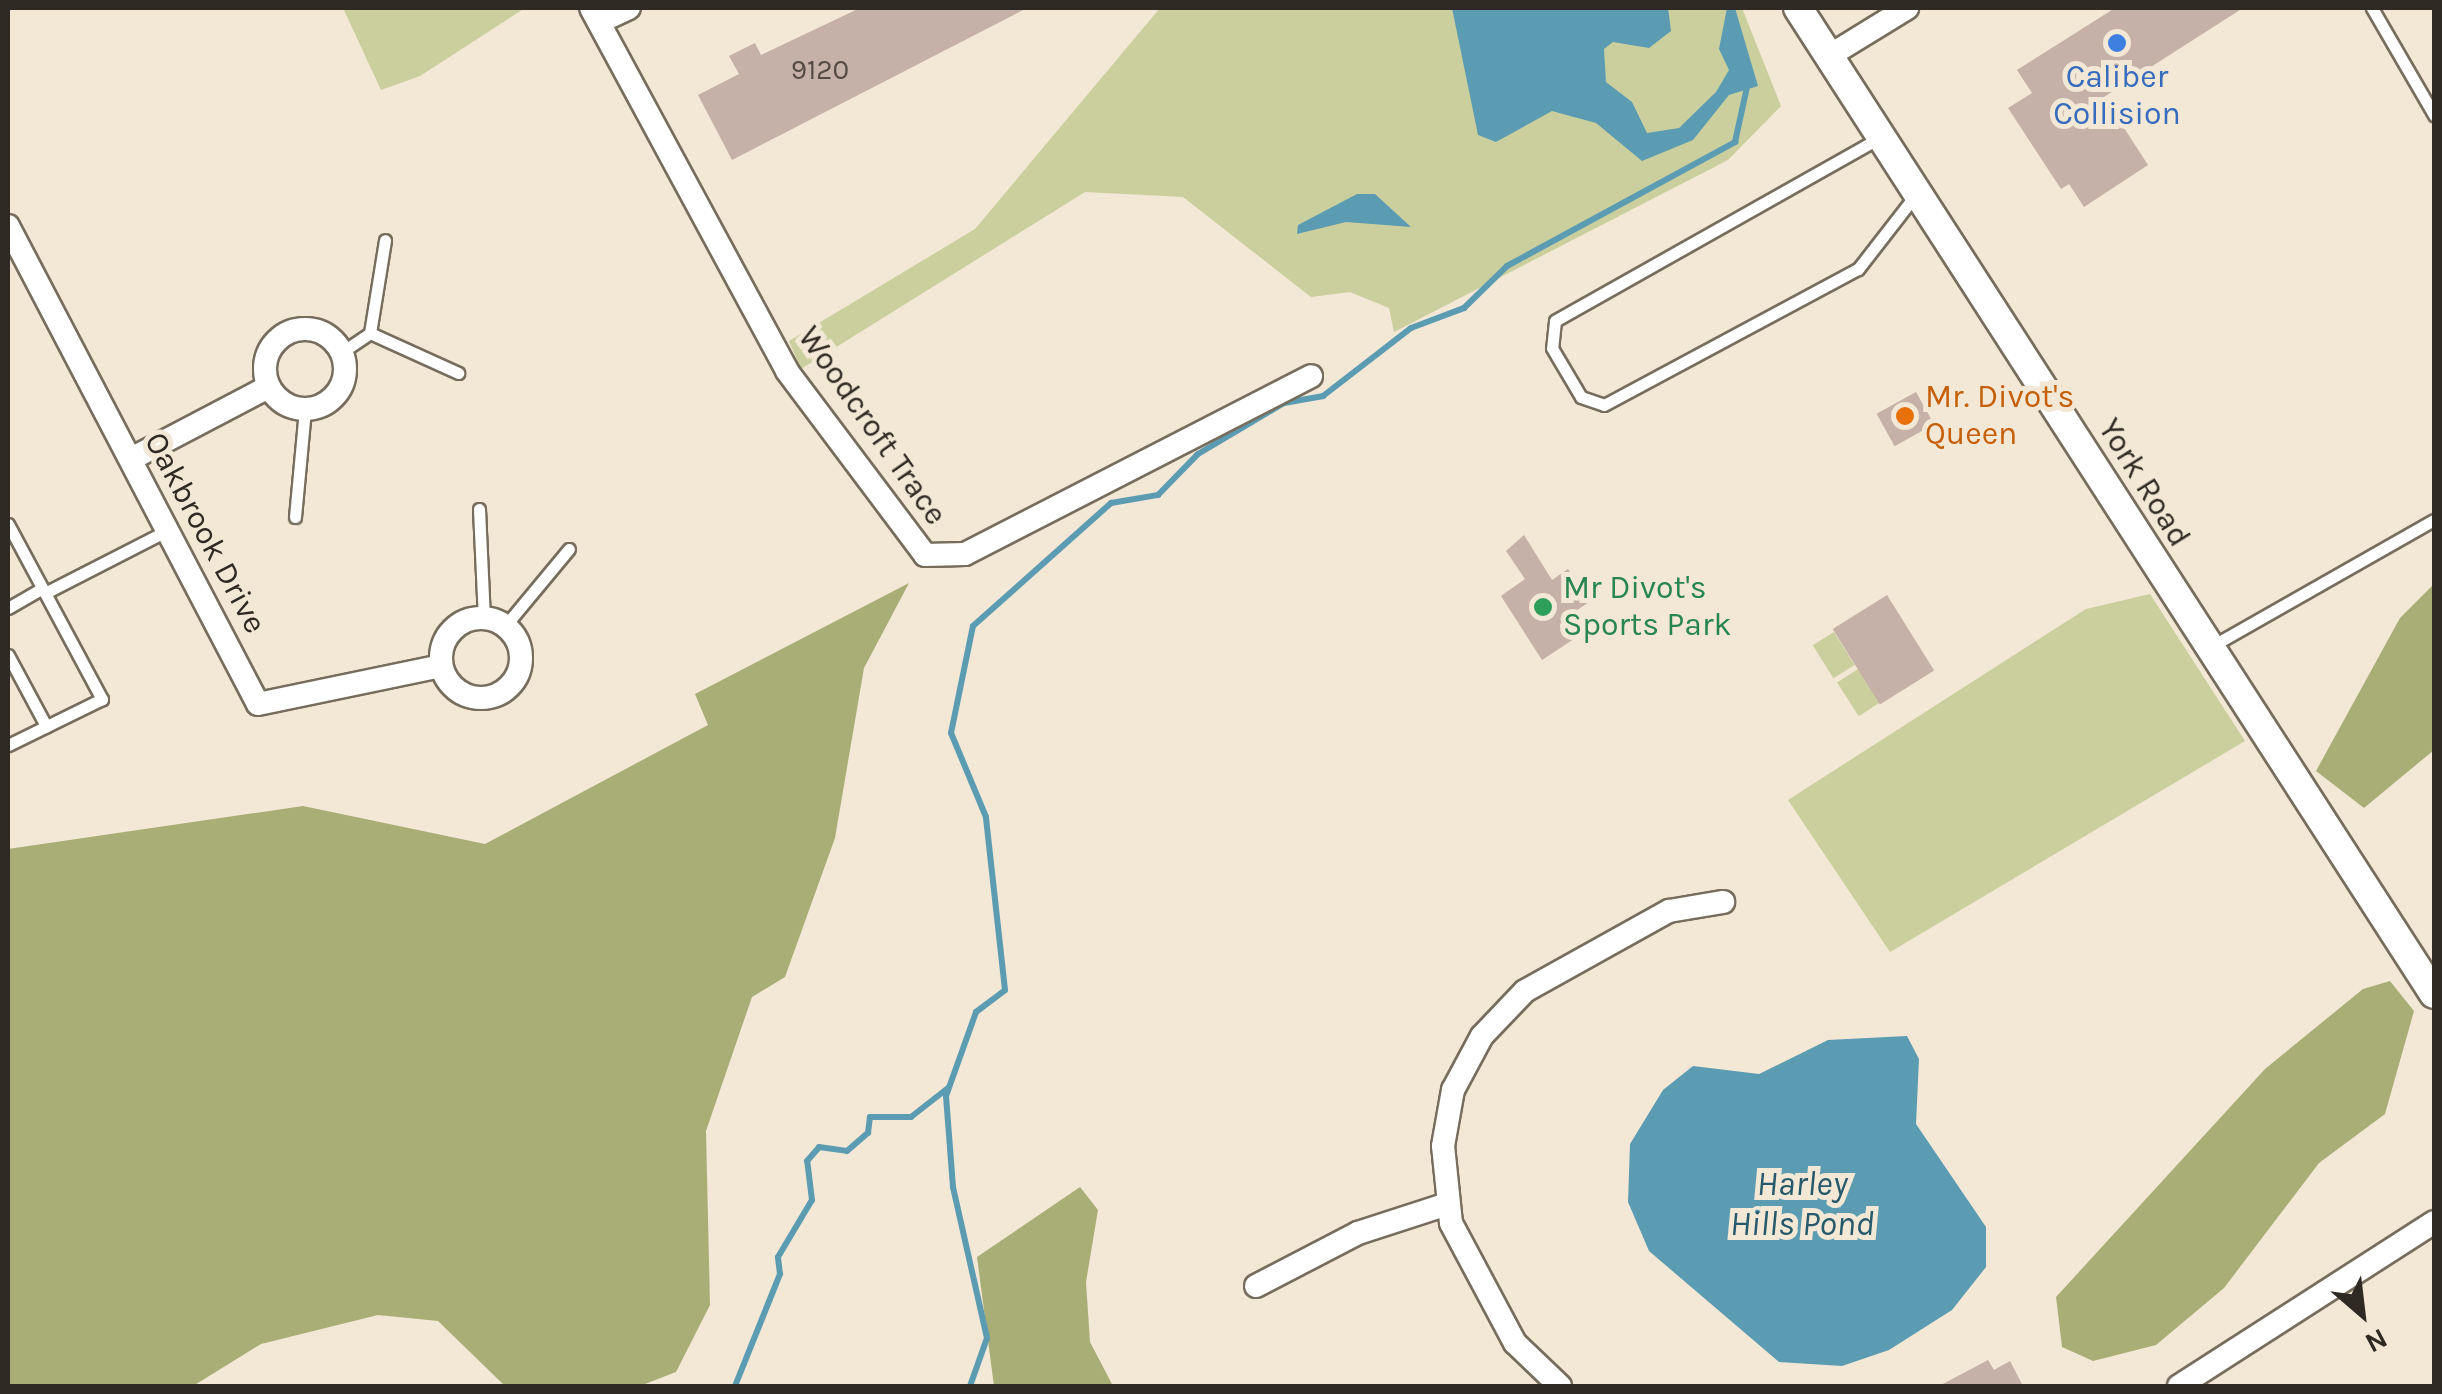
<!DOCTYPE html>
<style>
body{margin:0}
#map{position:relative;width:2442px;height:1394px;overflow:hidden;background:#f3e7d5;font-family:Karla,sans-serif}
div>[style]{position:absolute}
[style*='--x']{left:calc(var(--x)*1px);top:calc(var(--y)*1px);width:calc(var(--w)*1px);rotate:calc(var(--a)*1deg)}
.green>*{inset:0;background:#cacf9d;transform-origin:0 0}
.forest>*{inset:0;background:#a9ae77}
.water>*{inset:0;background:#5b9cb3}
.stream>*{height:6px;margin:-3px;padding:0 3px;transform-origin:3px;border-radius:3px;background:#5b9cb3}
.building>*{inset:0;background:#c5b1a8;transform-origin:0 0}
.roads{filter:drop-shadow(2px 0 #776d5d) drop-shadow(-2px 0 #776d5d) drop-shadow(0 2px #776d5d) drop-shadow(0 -2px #776d5d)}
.service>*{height:11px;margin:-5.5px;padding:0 5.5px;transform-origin:5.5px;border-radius:5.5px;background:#fff}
.minor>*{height:22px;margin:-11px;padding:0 11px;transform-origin:11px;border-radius:11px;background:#fff}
.minor>.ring{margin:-11px;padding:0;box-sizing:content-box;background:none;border:22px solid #fff;border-radius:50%}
.tertiary>*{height:28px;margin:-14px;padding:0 14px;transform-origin:14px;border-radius:14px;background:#fff}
.dots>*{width:28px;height:28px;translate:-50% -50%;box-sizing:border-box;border:5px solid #f3e7d5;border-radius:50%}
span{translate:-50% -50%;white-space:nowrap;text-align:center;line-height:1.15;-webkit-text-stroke:10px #f3e7d5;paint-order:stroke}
.number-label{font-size:28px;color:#544b44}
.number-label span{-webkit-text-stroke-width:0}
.shop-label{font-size:32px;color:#366cbe}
.food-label{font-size:32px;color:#c56008}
.left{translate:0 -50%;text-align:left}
.street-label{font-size:32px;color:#2e2923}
.leisure-label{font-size:32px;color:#27864d}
.water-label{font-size:35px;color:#25596b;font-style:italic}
.frame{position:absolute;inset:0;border:10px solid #2e2923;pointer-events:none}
.north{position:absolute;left:2312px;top:1264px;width:100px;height:100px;-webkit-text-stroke:8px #f3e7d5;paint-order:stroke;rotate:152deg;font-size:28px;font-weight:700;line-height:40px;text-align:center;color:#2e2923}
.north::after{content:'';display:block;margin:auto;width:35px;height:45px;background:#2e2923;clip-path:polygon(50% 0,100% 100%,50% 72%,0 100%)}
</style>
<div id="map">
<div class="green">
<div style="clip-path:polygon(343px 8px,525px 8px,420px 76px,381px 90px)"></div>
<div style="clip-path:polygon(1160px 8px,1742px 8px,1781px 106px,1728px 160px,1394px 332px,1389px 308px,1350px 292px,1311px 297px,1183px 197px,1085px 192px,801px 369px,789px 341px,975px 229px)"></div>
<div style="clip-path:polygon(2150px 594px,2245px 741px,1890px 952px,1788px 800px,2086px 609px)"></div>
<div style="left:1834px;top:632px;width:39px;height:25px;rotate:58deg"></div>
<div style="left:1858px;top:669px;width:40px;height:25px;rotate:57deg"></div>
</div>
<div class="forest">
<div style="clip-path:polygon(909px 583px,864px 668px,835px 838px,785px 977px,752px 997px,706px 1131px,710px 1305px,676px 1372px,640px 1386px,505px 1386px,438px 1321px,378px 1315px,261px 1344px,193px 1386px,8px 1386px,8px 849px,303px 806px,485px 844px,708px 725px,695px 694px)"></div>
<div style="clip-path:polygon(2434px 584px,2434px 750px,2364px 808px,2316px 771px,2400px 618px)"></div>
<div style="clip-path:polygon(2390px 981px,2414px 1011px,2385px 1114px,2319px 1163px,2224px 1288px,2156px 1345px,2093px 1361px,2062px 1347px,2056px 1297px,2265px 1069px,2363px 989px)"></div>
<div style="clip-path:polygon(1080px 1187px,1098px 1210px,1086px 1282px,1090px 1342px,1113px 1386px,994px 1386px,977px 1257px)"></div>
</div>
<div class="water">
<div style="clip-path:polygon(1452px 8px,1668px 8px,1671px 31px,1649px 48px,1613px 42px,1604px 49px,1606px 82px,1632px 102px,1647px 133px,1679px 128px,1716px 92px,1729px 70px,1719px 49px,1727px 8px,1735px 8px,1758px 86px,1729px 95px,1693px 140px,1642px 161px,1596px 123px,1552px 111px,1496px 142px,1478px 135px)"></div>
<div style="clip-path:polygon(1357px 194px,1375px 194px,1411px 227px,1346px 222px,1297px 234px,1298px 225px)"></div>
<div style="clip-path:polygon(1907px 1036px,1919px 1059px,1916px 1124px,1986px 1227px,1986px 1267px,1952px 1310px,1889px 1350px,1842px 1366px,1779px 1362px,1649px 1251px,1628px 1202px,1630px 1144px,1663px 1090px,1693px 1066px,1759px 1074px,1828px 1040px)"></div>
</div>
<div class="stream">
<div style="--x:735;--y:1386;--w:121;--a:-68.1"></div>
<div style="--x:780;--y:1274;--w:17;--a:-97"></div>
<div style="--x:778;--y:1257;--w:66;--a:-59.2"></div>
<div style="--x:812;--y:1200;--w:39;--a:-97"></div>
<div style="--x:807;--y:1161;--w:18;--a:-49"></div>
<div style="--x:819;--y:1147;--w:28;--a:8"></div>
<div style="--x:847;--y:1151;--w:28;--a:-41"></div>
<div style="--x:868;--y:1133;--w:16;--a:-83"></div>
<div style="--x:870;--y:1117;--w:41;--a:0"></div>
<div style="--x:911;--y:1117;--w:47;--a:-38.1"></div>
<div style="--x:970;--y:1386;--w:51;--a:-70.5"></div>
<div style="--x:987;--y:1338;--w:155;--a:-102.7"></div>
<div style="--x:953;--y:1187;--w:91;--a:-94.4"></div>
<div style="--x:946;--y:1096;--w:89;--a:-70.3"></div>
<div style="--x:976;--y:1012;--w:36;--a:-37"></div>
<div style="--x:1005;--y:990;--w:174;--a:-96.3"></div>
<div style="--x:986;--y:817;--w:91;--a:-112.6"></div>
<div style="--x:951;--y:733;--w:109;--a:-78.4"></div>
<div style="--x:973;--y:626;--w:185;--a:-41.7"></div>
<div style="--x:1111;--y:503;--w:48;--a:-9.7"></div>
<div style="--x:1158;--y:495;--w:57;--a:-45.7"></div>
<div style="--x:1198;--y:454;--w:100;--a:-30.7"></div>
<div style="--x:1284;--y:403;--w:40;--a:-10"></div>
<div style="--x:1323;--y:396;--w:111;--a:-37.7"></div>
<div style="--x:1411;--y:328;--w:57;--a:-20.7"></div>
<div style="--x:1464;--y:308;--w:60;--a:-44.3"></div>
<div style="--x:1507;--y:266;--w:260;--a:-28.5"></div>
<div style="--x:1735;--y:142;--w:56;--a:-77.7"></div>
</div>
<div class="building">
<div style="clip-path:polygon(860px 8px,1027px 8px,732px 160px,698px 95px,739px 74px,729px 56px,755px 43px,761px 55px)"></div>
<div style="clip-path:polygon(2115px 8px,2243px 8px,2104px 97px,2148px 165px,2084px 207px,2069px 184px,2061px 189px,2008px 108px,2032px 93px,2017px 70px)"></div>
<div style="left:1916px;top:392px;width:37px;height:45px;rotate:61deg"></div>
<div style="clip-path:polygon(1524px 535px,1552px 580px,1568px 569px,1589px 602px,1573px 613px,1586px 631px,1542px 660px,1501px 596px,1525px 579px,1506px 551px)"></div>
<div style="left:1887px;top:595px;width:89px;height:64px;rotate:58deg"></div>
<div style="clip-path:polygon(1988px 1360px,1994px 1370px,2010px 1361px,2023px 1386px,1939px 1386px)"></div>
</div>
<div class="roads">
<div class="service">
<div style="--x:2372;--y:8;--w:124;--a:59.9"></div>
<div style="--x:1881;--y:137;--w:374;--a:150.6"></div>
<div style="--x:1555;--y:321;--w:27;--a:96"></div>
<div style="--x:1552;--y:348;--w:57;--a:59.4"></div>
<div style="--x:1581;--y:397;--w:24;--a:19"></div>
<div style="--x:1604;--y:405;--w:288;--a:-28.2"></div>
<div style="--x:1858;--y:269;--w:96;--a:-52.2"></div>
<div style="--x:370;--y:333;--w:97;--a:24.4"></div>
<div style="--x:342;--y:352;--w:34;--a:-34"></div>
<div style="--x:370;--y:333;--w:94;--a:-80.8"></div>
<div style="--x:479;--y:509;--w:109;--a:87.4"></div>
<div style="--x:295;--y:517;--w:108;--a:-84.7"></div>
<div style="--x:8;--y:524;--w:199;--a:61.8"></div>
<div style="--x:102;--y:699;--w:105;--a:153.9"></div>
<div style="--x:45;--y:593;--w:138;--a:-27.1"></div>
<div style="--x:8;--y:608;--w:39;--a:-30"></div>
<div style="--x:505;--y:626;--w:100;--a:-50.3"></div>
<div style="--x:2212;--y:646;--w:255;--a:-29.6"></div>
<div style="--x:8;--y:655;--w:81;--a:61.8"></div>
</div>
<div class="minor">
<div style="--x:591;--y:8;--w:413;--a:61.6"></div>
<div style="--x:787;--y:371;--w:230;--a:53.1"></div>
<div style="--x:925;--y:555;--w:40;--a:-1.4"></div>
<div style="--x:965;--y:554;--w:389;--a:-27.2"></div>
<div style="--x:599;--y:22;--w:33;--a:-25"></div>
<div style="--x:1829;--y:56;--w:92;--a:-31.6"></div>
<div style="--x:8;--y:226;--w:539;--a:62.39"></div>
<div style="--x:258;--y:704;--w:187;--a:-11.7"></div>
<div class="ring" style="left:265px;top:329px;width:58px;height:58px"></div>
<div style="--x:131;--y:459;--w:155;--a:-27.7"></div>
<div class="ring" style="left:441px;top:618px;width:58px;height:58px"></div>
<div style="--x:1256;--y:1286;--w:115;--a:-27.5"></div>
<div style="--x:1358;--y:1233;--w:94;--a:-18"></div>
<div style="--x:1560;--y:1386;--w:62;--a:-136.3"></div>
<div style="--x:1515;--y:1343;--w:136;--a:-118.1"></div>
<div style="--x:1451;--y:1223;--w:77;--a:-95.9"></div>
<div style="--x:1443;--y:1146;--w:57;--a:-79.9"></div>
<div style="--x:1453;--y:1090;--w:61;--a:-61.8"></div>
<div style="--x:1482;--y:1036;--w:62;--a:-46.3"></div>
<div style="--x:1525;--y:991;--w:165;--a:-29.1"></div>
<div style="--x:1669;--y:911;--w:55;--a:-9.5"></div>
<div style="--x:2179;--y:1386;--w:303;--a:-32.7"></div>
</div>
<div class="tertiary">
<div style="--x:1798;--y:8;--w:1173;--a:57.18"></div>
</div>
</div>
<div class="dots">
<div style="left:2117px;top:43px;background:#3f7fe0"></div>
<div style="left:1905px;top:416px;background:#e8710a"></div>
<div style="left:1543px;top:607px;background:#2e9e5b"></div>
</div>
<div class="number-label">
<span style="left:820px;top:70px">9120</span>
</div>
<div class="shop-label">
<span style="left:2117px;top:96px">Caliber<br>Collision</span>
</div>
<div class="food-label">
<span class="left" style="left:1925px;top:416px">Mr. Divot's<br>Queen</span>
</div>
<div class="street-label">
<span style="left:872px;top:426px;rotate:55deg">Woodcroft Trace</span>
<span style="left:2144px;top:483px;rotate:58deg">York Road</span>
<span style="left:205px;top:533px;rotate:62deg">Oakbrook Drive</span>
</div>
<div class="leisure-label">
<span class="left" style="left:1563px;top:607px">Mr Divot's<br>Sports Park</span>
</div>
<div class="water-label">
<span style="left:1802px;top:1204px">Harley<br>Hills Pond</span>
</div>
<div class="frame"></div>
<div class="north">N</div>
</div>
